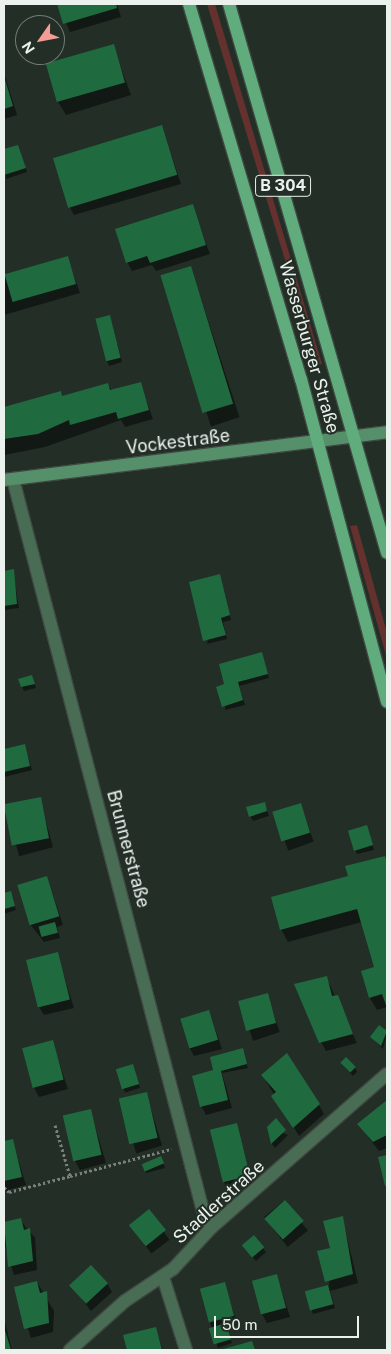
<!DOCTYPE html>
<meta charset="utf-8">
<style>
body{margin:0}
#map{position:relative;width:391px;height:1354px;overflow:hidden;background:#232e26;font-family:"Public Sans",sans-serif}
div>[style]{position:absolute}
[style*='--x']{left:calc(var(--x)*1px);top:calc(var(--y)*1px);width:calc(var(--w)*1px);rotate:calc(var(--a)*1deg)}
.green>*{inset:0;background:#64312e}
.shadow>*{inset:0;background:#0007;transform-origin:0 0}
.building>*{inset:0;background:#206a40;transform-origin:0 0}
.path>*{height:3px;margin-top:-1.5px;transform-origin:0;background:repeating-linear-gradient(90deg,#77817a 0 2.5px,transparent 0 5px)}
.roads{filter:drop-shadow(1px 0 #3f4942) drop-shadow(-1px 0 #3f4942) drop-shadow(0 1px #3f4942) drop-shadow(0 -1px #3f4942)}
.minor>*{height:12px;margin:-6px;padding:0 6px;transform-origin:6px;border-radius:6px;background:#496c54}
.secondary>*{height:12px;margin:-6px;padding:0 6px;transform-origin:6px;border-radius:6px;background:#56906b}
.primary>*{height:12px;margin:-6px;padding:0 6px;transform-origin:6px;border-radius:6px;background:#60ac7c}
span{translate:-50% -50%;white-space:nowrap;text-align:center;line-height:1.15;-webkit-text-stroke:4px #232e26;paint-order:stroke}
.shield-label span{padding:1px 4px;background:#232e26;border:1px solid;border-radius:4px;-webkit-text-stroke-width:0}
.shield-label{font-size:16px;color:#ebf2ed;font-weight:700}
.street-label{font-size:18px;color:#ebf2ed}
.frame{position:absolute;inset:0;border:5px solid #ebf2ed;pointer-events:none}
.north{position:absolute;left:15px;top:15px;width:50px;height:50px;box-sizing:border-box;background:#232e26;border:1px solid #737c76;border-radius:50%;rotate:237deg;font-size:14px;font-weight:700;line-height:20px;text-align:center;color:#ebf2ed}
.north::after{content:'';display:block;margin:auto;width:18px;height:22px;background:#f59c96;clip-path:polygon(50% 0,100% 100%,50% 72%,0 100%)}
.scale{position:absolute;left:214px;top:1316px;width:145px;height:22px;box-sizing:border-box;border:2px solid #ebf2ed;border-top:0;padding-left:6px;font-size:15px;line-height:18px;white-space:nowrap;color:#ebf2ed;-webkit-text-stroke:4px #232e26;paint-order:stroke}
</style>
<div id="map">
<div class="green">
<div style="clip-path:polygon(207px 4px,215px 4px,322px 364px,317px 365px)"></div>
<div style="clip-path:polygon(357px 525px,387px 633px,387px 659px,350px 526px)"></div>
</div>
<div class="shadow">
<div style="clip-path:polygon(58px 4px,117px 4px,121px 17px,70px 32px)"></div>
<div style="clip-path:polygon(113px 46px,131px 95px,66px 115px,58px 102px)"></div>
<div style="clip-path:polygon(4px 73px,17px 115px,4px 119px)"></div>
<div style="clip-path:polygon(162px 127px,181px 184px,74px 215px,69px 206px)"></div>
<div style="clip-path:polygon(18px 146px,27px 172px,6px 179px,4px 150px)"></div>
<div style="clip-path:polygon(192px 206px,210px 254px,156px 271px,152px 265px,132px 271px,127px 262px)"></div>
<div style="clip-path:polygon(67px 257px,80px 293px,4px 315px,4px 276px)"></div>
<div style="left:191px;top:268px;width:157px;height:30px;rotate:72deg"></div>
<div style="clip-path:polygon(110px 316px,122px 362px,109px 366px,107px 361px)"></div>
<div style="clip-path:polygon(140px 383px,153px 419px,125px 427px,121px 420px,45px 447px,4px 455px,4px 409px,60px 393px,63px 397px,108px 385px,112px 391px)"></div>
<div style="clip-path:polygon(13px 571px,19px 608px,4px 610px,4px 572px)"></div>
<div style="clip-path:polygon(221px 580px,231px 620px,223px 622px,227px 639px,207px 644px)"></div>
<div style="clip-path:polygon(261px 653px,269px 678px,239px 686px,245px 705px,225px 710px,226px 685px)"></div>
<div style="clip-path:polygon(32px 677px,36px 688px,24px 691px,22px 687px)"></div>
<div style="clip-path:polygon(24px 745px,32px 770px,4px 777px,4px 750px)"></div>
<div style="left:40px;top:799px;width:50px;height:35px;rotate:75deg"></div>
<div style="clip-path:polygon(264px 803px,269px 816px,253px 821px,250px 816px)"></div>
<div style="left:300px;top:804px;width:40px;height:27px;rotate:70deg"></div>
<div style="clip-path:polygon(367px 827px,374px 850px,357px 854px,355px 850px)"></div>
<div style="clip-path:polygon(385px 857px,387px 1007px,377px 1010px,370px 998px,376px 968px,362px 922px,288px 942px,281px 929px)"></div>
<div style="clip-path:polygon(47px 877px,63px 925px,57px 927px,60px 938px,44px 942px,30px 924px)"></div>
<div style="clip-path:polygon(10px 892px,16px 910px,4px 914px,4px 894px)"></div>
<div style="clip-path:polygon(57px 954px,74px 1008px,44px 1015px,39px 1007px)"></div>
<div style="clip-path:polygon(326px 977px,357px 1043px,326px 1051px,321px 1042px)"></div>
<div style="left:267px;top:995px;width:39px;height:28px;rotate:71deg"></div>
<div style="clip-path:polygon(209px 1011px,222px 1049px,194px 1056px,189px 1047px)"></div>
<div style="clip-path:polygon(379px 1027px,387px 1033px,383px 1049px,371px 1037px)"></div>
<div style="clip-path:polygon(52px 1042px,68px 1089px,39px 1097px,34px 1088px)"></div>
<div style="clip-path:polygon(242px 1050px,248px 1068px,222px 1073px,232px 1108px,206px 1115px,201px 1106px,215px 1071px)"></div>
<div style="clip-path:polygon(341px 1063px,355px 1067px,357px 1072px,353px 1076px)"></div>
<div style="left:133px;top:1066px;width:23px;height:16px;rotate:72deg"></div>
<div style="clip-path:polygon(263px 1076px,319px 1105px,324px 1114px,299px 1136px)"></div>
<div style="left:146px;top:1093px;width:55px;height:27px;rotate:73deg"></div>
<div style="clip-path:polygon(387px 1102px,387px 1148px,379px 1151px,358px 1124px)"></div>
<div style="clip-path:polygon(90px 1110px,106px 1163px,80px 1170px,75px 1161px)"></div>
<div style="clip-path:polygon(268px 1127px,288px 1135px,275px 1148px,272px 1144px)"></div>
<div style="left:238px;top:1129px;width:53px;height:27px;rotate:75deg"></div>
<div style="clip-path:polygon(12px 1140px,26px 1185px,4px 1191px,4px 1142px)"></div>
<div style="clip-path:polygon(161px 1157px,165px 1168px,146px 1173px,144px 1168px)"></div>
<div style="left:284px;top:1201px;width:38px;height:26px;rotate:51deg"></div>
<div style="left:148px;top:1211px;width:36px;height:23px;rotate:53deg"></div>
<div style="clip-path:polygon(342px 1217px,358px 1283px,330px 1291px,335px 1308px,313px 1314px,306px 1292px,329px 1286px,332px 1249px)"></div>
<div style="clip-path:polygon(20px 1220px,35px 1238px,37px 1270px,14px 1275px,4px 1243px,4px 1224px)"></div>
<div style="clip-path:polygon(254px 1237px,266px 1252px,256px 1261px,246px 1249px)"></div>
<div style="clip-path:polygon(277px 1276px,290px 1317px,267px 1323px,262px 1314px)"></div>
<div style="clip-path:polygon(37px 1282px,54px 1311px,53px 1332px,31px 1338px,15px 1288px)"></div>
<div style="clip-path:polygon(107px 1283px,112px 1292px,91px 1311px,71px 1285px)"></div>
<div style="clip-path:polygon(224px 1284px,238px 1325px,227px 1328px,232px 1343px,218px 1348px,210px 1322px)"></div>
<div style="clip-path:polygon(4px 1319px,12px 1350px,4px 1350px)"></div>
<div style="clip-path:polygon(155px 1328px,163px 1350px,128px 1350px,124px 1336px)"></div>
</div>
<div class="building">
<div style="clip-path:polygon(57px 4px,116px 4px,117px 8px,63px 24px)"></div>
<div style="left:114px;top:44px;width:40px;height:71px;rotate:74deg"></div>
<div style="clip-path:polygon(4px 76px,13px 106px,4px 109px)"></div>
<div style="left:162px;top:125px;width:52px;height:114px;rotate:73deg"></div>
<div style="clip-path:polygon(18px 145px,26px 168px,4px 175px,4px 149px)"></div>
<div style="clip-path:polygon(193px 204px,206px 245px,150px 263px,147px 256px,126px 263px,115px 229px)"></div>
<div style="left:68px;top:256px;width:29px;height:66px;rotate:74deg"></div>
<div style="left:191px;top:266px;width:144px;height:32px;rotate:73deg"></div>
<div style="left:110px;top:315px;width:44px;height:15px;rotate:76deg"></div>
<div style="clip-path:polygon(141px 382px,149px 410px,118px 419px,116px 412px,70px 425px,69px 420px,38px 434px,4px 439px,4px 407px,61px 391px,62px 396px,108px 383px,110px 390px)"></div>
<div style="clip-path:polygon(14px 569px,17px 604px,4px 606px,4px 571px)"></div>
<div style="clip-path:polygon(220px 574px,230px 615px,221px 618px,226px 635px,203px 641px,189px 582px)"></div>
<div style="clip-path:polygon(262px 652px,268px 674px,238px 682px,243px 700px,222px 707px,216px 687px,224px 684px,219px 664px)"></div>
<div style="clip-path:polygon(32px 675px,35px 684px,21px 687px,18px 679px)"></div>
<div style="clip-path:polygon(25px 744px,30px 766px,4px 772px,4px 749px)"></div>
<div style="left:41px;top:797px;width:42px;height:38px;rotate:79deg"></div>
<div style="clip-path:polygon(265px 802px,267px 811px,249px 817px,246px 807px)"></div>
<div style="left:301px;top:803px;width:31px;height:30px;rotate:73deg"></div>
<div style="left:367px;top:825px;width:21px;height:20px;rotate:73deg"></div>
<div style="clip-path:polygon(385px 856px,387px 863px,387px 1008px,382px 994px,369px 998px,361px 971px,374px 967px,357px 909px,280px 930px,271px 897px,348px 876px,345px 866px)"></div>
<div style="left:47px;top:876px;width:42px;height:31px;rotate:73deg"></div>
<div style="clip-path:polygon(11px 891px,15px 906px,4px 909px,4px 893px)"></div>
<div style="left:55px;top:922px;width:11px;height:17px;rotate:75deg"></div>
<div style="left:58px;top:952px;width:49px;height:33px;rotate:76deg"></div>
<div style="clip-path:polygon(327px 976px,332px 996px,338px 995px,353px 1034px,319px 1043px,294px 984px)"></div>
<div style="left:268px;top:993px;width:31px;height:31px;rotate:75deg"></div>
<div style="left:209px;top:1010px;width:31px;height:30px;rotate:73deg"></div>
<div style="clip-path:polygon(379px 1025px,387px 1031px,381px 1046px,370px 1037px)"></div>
<div style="left:53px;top:1040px;width:41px;height:32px;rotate:75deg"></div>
<div style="clip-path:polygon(243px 1048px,247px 1064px,221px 1071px,228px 1100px,200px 1107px,192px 1076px,213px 1070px,210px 1057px)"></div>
<div style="clip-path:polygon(287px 1053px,320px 1104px,293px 1128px,271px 1096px,276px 1092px,261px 1075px)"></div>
<div style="left:346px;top:1057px;width:14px;height:8px;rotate:45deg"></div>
<div style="left:133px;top:1064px;width:21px;height:18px;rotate:73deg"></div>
<div style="left:147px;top:1092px;width:47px;height:29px;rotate:77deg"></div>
<div style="clip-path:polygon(387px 1100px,387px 1135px,373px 1142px,357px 1124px)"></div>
<div style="left:91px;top:1109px;width:47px;height:29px;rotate:77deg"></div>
<div style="clip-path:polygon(276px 1118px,286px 1130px,271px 1144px,267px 1127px)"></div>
<div style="left:237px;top:1123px;width:54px;height:28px;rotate:76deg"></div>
<div style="clip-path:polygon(13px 1139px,22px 1177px,4px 1181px,4px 1141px)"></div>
<div style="clip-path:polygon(387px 1155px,387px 1185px,385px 1186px,378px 1157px)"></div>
<div style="left:161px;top:1156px;width:8px;height:21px;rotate:67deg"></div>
<div style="left:285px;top:1200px;width:28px;height:28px;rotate:48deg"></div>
<div style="left:149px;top:1209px;width:27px;height:26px;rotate:51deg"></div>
<div style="clip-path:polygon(343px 1216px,353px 1274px,325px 1282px,317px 1251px,330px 1248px,323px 1221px)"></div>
<div style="clip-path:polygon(21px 1218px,24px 1230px,30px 1228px,33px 1261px,8px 1267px,4px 1222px)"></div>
<div style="left:254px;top:1235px;width:16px;height:16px;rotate:50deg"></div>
<div style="left:91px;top:1265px;width:25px;height:30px;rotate:47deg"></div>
<div style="left:277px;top:1274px;width:35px;height:26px;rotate:75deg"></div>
<div style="clip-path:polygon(37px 1281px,40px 1293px,47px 1291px,49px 1323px,24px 1329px,14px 1287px)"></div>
<div style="left:225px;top:1282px;width:35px;height:26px;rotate:75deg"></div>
<div style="left:328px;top:1285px;width:20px;height:24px;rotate:75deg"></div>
<div style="left:226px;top:1323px;width:17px;height:18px;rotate:73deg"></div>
<div style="clip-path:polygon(4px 1327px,11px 1350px,4px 1350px)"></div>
<div style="clip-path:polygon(156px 1327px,162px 1350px,127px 1350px,123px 1335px)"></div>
<div style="clip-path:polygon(252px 1341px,255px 1350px,220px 1350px)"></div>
</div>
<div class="path">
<div style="--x:55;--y:1125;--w:53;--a:73.6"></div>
<div style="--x:70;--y:1176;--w:105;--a:-15"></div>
<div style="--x:4;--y:1187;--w:7;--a:45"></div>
<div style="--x:9;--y:1192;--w:63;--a:-14.7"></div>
</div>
<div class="roads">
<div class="minor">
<div style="--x:13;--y:479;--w:760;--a:75.45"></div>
<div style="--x:204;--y:1215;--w:14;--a:56"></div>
<div style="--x:163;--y:1277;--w:77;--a:72.5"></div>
<div style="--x:70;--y:1350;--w:74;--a:-41.7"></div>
<div style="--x:125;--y:1301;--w:58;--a:-33.7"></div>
<div style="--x:173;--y:1269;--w:57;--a:-47.1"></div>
<div style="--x:212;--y:1227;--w:232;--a:-41.2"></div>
</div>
<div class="secondary">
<div style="--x:4;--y:480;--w:386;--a:-7.1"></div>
</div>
<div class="primary">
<div style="--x:189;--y:4;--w:391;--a:73.4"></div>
<div style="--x:301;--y:379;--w:334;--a:75.1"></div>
<div style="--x:229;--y:4;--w:571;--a:73.94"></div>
</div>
</div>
<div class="shield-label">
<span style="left:283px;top:186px">B 304</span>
</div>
<div class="street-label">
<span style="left:309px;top:347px;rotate:74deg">Wasserburger Straße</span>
<span style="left:178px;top:442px;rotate:-7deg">Vockestraße</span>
<span style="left:128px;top:849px;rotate:75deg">Brunnerstraße</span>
<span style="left:219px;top:1202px;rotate:-42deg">Stadlerstraße</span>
</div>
<div class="frame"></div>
<div class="north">N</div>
<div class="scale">50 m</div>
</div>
